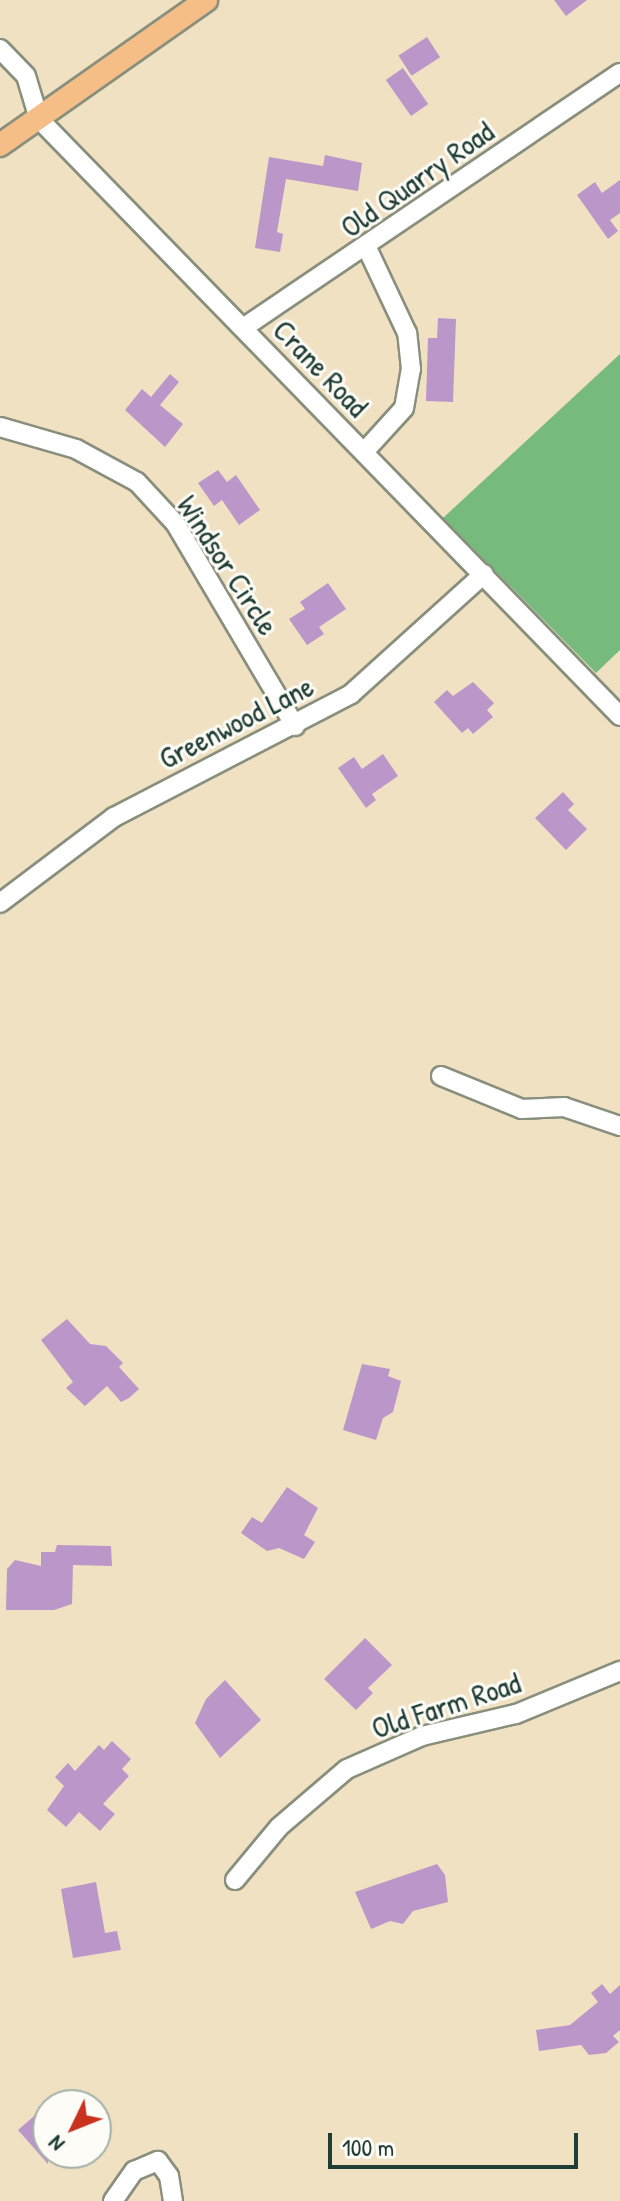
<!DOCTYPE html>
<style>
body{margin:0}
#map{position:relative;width:620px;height:2201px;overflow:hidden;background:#f0e1c3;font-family:"Patrick Hand",sans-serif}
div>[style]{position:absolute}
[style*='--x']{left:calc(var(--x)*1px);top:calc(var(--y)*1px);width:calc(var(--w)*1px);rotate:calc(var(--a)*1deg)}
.forest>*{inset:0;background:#76ba7e}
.building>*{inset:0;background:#bb96c9;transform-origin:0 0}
.roads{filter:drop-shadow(2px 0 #888f7c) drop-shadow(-2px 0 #888f7c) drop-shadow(0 2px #888f7c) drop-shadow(0 -2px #888f7c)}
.minor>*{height:18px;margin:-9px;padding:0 9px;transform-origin:9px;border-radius:9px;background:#fff}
.major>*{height:22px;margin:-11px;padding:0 11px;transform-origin:11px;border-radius:11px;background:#f6be87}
span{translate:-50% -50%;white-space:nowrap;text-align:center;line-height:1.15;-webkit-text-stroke:6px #fdfcf7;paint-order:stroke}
.street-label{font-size:30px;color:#1f3d34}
.north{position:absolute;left:32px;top:2089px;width:80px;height:80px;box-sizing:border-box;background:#fdfcf7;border:2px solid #a4b0a9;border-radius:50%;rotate:227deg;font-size:22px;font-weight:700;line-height:32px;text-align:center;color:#1f3d34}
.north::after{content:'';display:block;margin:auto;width:28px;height:36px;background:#c8321e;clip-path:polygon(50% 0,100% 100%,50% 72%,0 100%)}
.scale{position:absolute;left:328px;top:2133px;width:250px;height:36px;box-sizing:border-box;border:4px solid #1f3d34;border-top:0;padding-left:10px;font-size:24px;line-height:28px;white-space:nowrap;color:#1f3d34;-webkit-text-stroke:6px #fdfcf7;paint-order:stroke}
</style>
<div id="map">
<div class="forest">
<div style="clip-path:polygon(620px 354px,620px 650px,596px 673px,443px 518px)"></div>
</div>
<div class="building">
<div style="clip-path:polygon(554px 0,587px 0,566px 16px)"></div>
<div style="left:427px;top:37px;width:24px;height:34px;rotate:57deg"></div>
<div style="left:403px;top:68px;width:44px;height:21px;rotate:55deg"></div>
<div style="clip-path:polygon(325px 155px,362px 163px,358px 191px,286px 179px,277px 232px,283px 234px,280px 252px,255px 248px,269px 157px,323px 166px)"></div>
<div style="clip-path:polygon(620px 180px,620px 213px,610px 220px,618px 231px,608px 239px,577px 195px,595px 182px,602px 193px)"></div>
<div style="clip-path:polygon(438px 318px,456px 319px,453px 402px,426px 401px,428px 338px,437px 338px)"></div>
<div style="clip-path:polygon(170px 374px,179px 382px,160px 405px,183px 424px,165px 447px,125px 410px,142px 389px,151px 397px)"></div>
<div style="clip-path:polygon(218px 470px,227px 482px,236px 475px,260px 510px,239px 525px,222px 500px,214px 506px,198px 483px)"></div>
<div style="clip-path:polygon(328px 583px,346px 609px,319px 627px,324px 634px,307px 645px,289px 619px,305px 609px,300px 602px)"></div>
<div style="clip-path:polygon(473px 682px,494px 703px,487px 710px,493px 717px,473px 734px,468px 728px,462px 733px,434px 702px,447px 690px,453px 696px)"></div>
<div style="clip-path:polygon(383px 754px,398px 776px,372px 794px,376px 800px,366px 808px,338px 768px,354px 757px,362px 769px)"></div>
<div style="clip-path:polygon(563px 792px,574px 804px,568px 810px,587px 829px,566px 850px,535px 818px)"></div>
<div style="clip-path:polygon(67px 1319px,90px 1344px,106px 1346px,123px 1363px,119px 1367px,139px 1389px,129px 1398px,121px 1402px,107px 1386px,85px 1406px,66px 1388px,73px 1382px,41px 1340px)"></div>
<div style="clip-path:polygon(362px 1364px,390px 1369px,388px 1376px,401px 1381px,393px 1412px,383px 1418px,376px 1440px,343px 1430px)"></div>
<div style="clip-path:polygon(287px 1487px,318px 1508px,304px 1535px,315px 1542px,304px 1559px,279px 1548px,267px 1551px,241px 1533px,252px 1517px,262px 1523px)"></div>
<div style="clip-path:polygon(57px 1545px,111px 1546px,112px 1566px,73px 1565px,72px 1604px,54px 1610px,6px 1610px,7px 1569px,15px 1560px,41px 1566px,41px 1552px,55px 1552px)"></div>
<div style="clip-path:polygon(365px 1638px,392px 1665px,368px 1688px,373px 1693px,356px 1710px,324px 1679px)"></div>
<div style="clip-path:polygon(225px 1680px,261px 1720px,220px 1758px,195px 1723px,206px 1699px)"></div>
<div style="clip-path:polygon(112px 1741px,131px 1759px,122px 1769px,129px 1776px,103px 1804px,115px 1814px,100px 1831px,79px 1812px,66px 1827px,47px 1810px,64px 1786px,55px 1777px,68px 1763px,75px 1771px,99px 1745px,104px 1750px)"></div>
<div style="clip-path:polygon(437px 1864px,445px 1875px,448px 1902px,413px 1911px,403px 1924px,390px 1921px,371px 1929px,355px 1892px)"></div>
<div style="clip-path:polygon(96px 1882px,105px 1933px,117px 1931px,121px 1950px,73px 1958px,61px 1889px)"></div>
<div style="clip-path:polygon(602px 1984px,610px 1994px,620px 1985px,620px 2030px,613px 2036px,619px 2042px,606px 2053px,589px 2055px,581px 2045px,539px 2051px,536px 2030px,570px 2025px,598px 2002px,591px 1993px)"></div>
<div style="clip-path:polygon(48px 2104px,48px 2164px,18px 2130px)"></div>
</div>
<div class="roads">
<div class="minor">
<div style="--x:0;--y:49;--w:37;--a:46"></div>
<div style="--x:26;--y:76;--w:45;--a:73.2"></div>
<div style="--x:39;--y:119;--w:833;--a:45.78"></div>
<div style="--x:243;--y:328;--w:455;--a:-34.1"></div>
<div style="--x:0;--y:427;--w:79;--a:16.1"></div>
<div style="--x:76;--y:449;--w:69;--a:28.4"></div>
<div style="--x:137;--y:482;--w:56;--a:47.2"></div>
<div style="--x:175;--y:523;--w:236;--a:59.4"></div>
<div style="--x:364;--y:452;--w:59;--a:-47.7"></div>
<div style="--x:404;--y:408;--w:40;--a:-80"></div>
<div style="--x:411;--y:369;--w:36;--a:-96"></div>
<div style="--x:407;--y:333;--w:94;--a:-115.2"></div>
<div style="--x:0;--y:903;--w:143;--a:-37"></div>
<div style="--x:114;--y:817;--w:267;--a:-27.4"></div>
<div style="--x:351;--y:694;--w:179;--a:-42.1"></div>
<div style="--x:441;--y:1076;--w:87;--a:22.2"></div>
<div style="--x:522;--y:1109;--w:42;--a:-2.7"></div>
<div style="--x:564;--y:1107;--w:59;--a:18.7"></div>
<div style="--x:235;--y:1880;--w:69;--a:-50.3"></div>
<div style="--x:279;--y:1827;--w:89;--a:-40.5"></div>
<div style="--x:347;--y:1769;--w:82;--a:-23.7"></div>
<div style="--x:422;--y:1736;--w:97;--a:-13.2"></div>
<div style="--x:516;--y:1714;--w:113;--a:-22.5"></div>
<div style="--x:113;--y:2201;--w:37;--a:-55"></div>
<div style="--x:134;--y:2171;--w:26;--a:-23"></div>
<div style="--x:158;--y:2161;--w:19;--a:54"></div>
<div style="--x:169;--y:2176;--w:25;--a:81"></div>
</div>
<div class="major">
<div style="--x:0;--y:145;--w:252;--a:-35.1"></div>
</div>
</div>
<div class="street-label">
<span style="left:417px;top:179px;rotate:-35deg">Old Quarry Road</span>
<span style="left:321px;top:368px;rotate:46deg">Crane Road</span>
<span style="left:228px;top:565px;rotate:57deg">Windsor Circle</span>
<span style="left:236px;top:722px;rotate:-27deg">Greenwood Lane</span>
<span style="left:446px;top:1705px;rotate:-18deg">Old Farm Road</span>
</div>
<div class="north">N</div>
<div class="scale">100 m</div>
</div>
